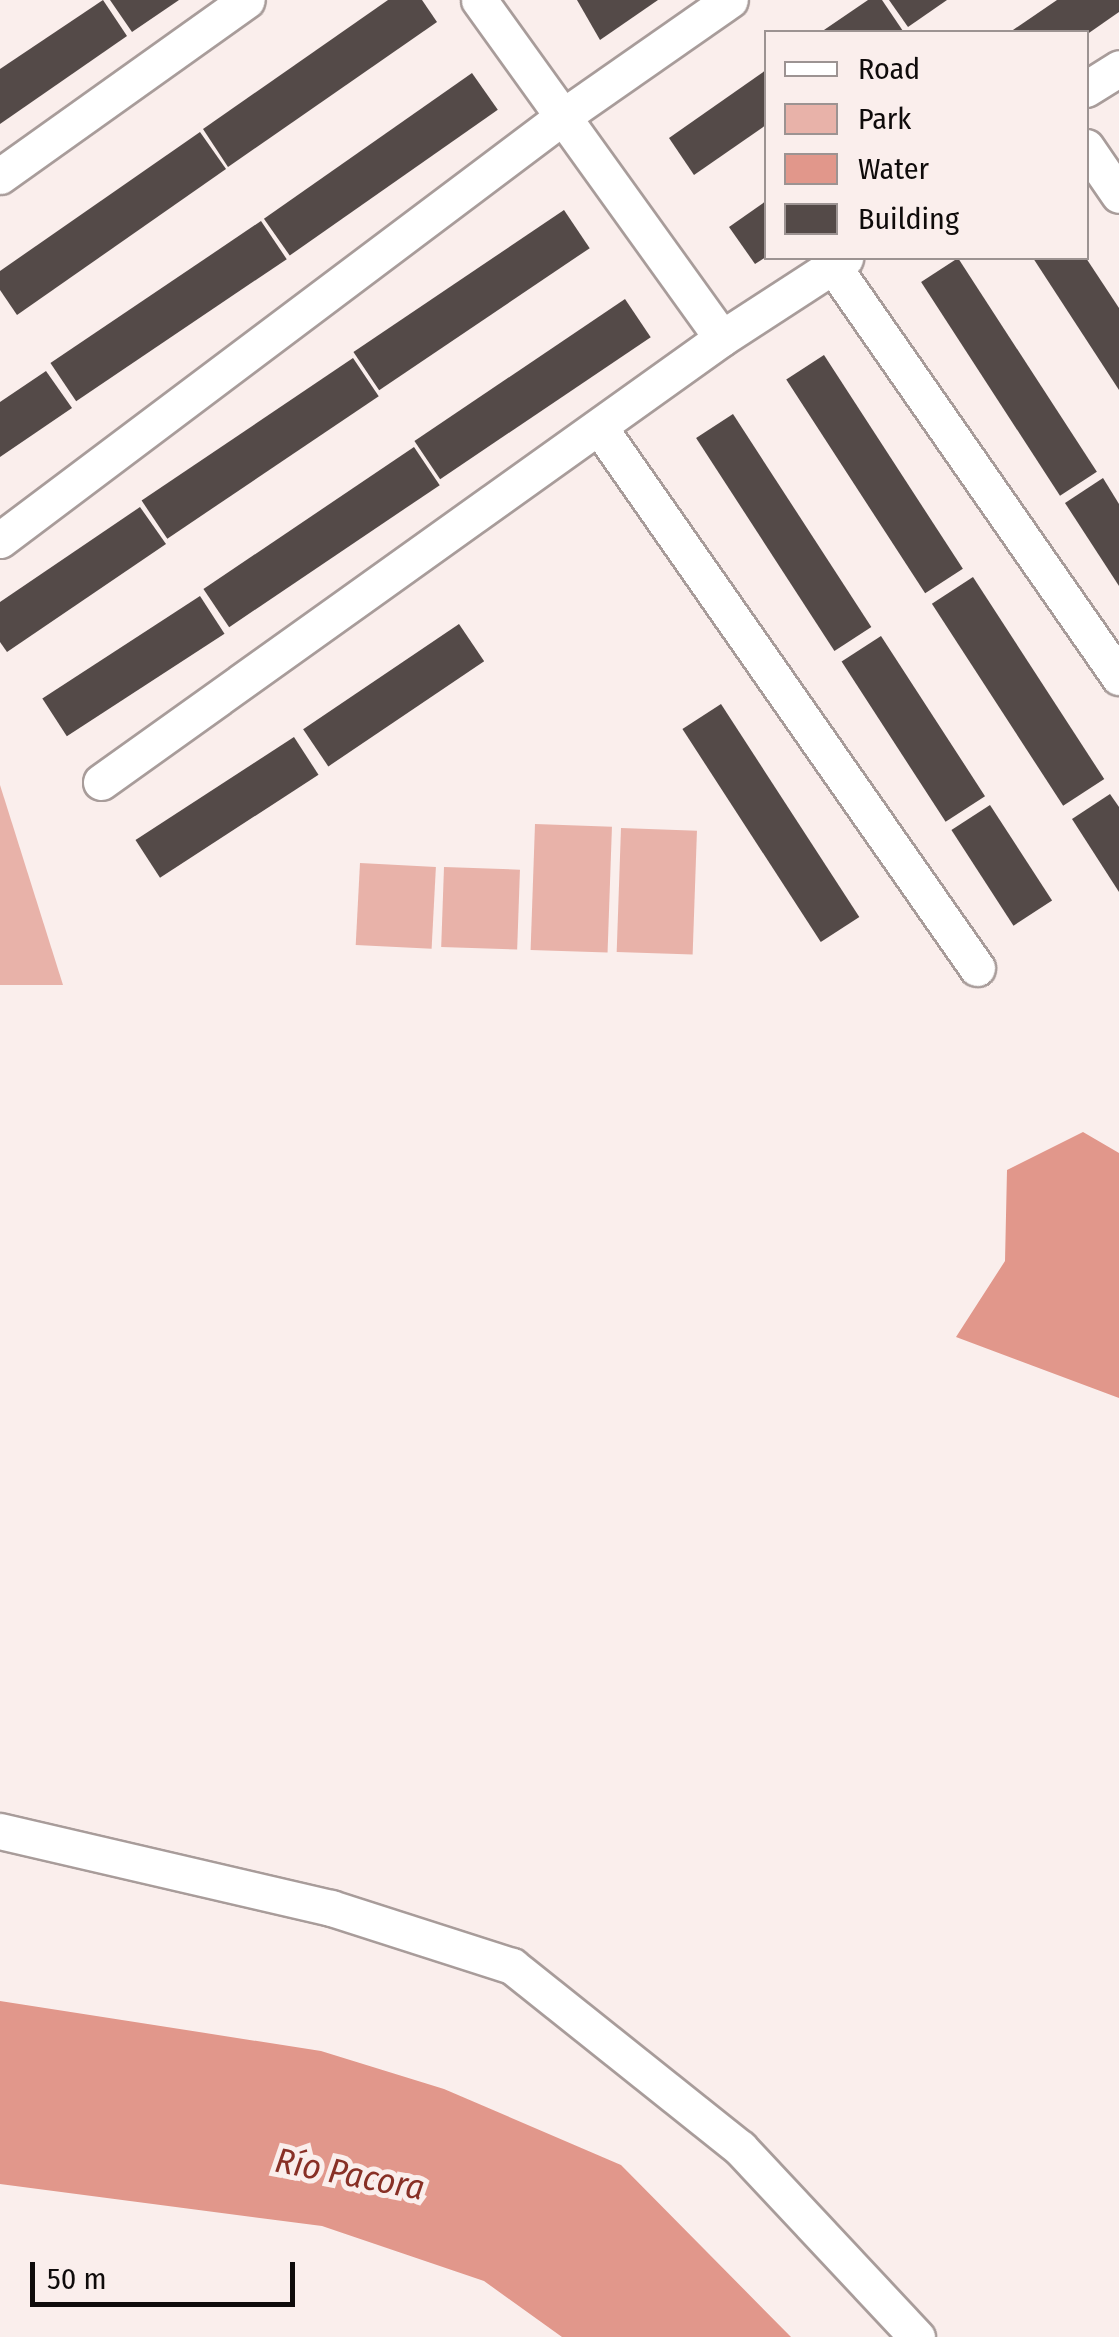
<!DOCTYPE html>
<meta charset="utf-8">
<style>
body{margin:0}
#map{position:relative;width:1119px;height:2337px;overflow:hidden;background:#faeeec;font-family:"Fira Sans Condensed",sans-serif}
div>[style]{position:absolute}
[style*='--x']{left:calc(var(--x)*1px);top:calc(var(--y)*1px);width:calc(var(--w)*1px);rotate:calc(var(--a)*1deg)}
.green>*{inset:0;background:#e8b2a9;transform-origin:0 0}
.water>*{inset:0;background:#e1978b}
.building>*{inset:0;background:#544a48;transform-origin:0 0}
.roads{filter:drop-shadow(2px 0 #a89c9a) drop-shadow(-2px 0 #a89c9a) drop-shadow(0 2px #a89c9a) drop-shadow(0 -2px #a89c9a)}
.minor>*{height:35px;margin:-17.5px;padding:0 17.5px;transform-origin:17.5px;border-radius:17.5px;background:#fff}
span{translate:-50% -50%;white-space:nowrap;text-align:center;line-height:1.15;-webkit-text-stroke:10px #faeeec;paint-order:stroke}
.water-label{font-size:35px;color:#883026;font-style:italic}
.legend{position:absolute;left:764px;top:30px;width:325px;height:230px;box-sizing:border-box;background:#faeeec;border:2px solid #9c9392;margin:0;padding:12px 18px;list-style:none;font-size:30px;color:#0f0b0b}
.legend li{display:flex;align-items:center;gap:20px;height:50px}
.legend b{width:50px;border:2px solid #9c9392}
.scale{position:absolute;left:30px;top:2262px;width:265px;height:45px;box-sizing:border-box;border:5px solid #0f0b0b;border-top:0;padding-left:12px;font-size:30px;line-height:35px;white-space:nowrap;color:#0f0b0b;-webkit-text-stroke:8px #faeeec;paint-order:stroke}
</style>
<div id="map">
<div class="green">
<div style="clip-path:polygon(0 785px,63px 985px,0 985px)"></div>
<div style="left:535px;top:824px;width:77px;height:126px;rotate:2deg"></div>
<div style="left:621px;top:828px;width:76px;height:124px;rotate:2deg"></div>
<div style="left:360px;top:863px;width:76px;height:82px;rotate:3deg"></div>
<div style="left:444px;top:867px;width:76px;height:80px;rotate:2deg"></div>
</div>
<div class="water">
<div style="clip-path:polygon(1083px 1132px,1119px 1153px,1119px 1398px,956px 1337px,1005px 1261px,1007px 1170px)"></div>
<div style="clip-path:polygon(0 2001px,321px 2051px,444px 2089px,621px 2165px,791px 2337px,562px 2337px,484px 2281px,322px 2226px,0 2184px)"></div>
</div>
<div class="building">
<div style="clip-path:polygon(103px 0,127px 36px,0 124px,0 69px)"></div>
<div style="clip-path:polygon(110px 0,179px 0,132px 32px)"></div>
<div style="clip-path:polygon(388px 0,422px 0,437px 22px,228px 167px,203px 129px)"></div>
<div style="clip-path:polygon(577px 0,658px 0,600px 40px)"></div>
<div style="clip-path:polygon(868px 0,882px 0,903px 31px,821px 32px)"></div>
<div style="clip-path:polygon(889px 0,947px 0,908px 27px)"></div>
<div style="clip-path:polygon(1057px 0,1119px 0,1119px 12px,1086px 35px,1010px 32px)"></div>
<div style="clip-path:polygon(766px 70px,766px 125px,694px 175px,669px 138px)"></div>
<div style="left:472px;top:73px;width:45px;height:254px;rotate:55deg"></div>
<div style="clip-path:polygon(200px 132px,226px 169px,17px 315px,0 290px,0 271px)"></div>
<div style="clip-path:polygon(766px 201px,766px 257px,755px 264px,729px 227px)"></div>
<div style="left:564px;top:210px;width:46px;height:254px;rotate:56deg"></div>
<div style="left:261px;top:221px;width:46px;height:254px;rotate:56deg"></div>
<div style="left:958px;top:258px;width:255px;height:44px;rotate:57deg"></div>
<div style="clip-path:polygon(1033px 258px,1086px 258px,1119px 308px,1119px 390px)"></div>
<div style="left:625px;top:299px;width:46px;height:254px;rotate:56deg"></div>
<div style="left:824px;top:355px;width:255px;height:45px;rotate:57deg"></div>
<div style="left:353px;top:358px;width:46px;height:255px;rotate:56deg"></div>
<div style="clip-path:polygon(46px 371px,72px 408px,0 457px,0 402px)"></div>
<div style="left:733px;top:414px;width:254px;height:44px;rotate:57deg"></div>
<div style="left:414px;top:447px;width:46px;height:254px;rotate:56deg"></div>
<div style="clip-path:polygon(1103px 478px,1119px 504px,1119px 586px,1065px 503px)"></div>
<div style="clip-path:polygon(140px 507px,166px 544px,7px 652px,0 642px,0 602px)"></div>
<div style="left:973px;top:577px;width:241px;height:49px;rotate:57deg"></div>
<div style="left:200px;top:596px;width:45px;height:188px;rotate:57deg"></div>
<div style="left:459px;top:624px;width:45px;height:188px;rotate:56deg"></div>
<div style="left:881px;top:636px;width:191px;height:47px;rotate:57deg"></div>
<div style="left:721px;top:704px;width:254px;height:46px;rotate:57deg"></div>
<div style="left:294px;top:737px;width:45px;height:189px;rotate:57deg"></div>
<div style="clip-path:polygon(1110px 794px,1119px 807px,1119px 892px,1072px 819px)"></div>
<div style="left:990px;top:805px;width:114px;height:46px;rotate:57deg"></div>
</div>
<div class="roads">
<div class="minor">
<div style="--x:479;--y:0;--w:416;--a:54.3"></div>
<div style="--x:1086;--y:89;--w:39;--a:-32"></div>
<div style="--x:1086;--y:147;--w:58;--a:55.5"></div>
<div style="--x:0;--y:176;--w:303;--a:-35.5"></div>
<div style="--x:833;--y:266;--w:501;--a:55.17"></div>
<div style="--x:599;--y:427;--w:660;--a:55.06"></div>
<div style="--x:0;--y:540;--w:707;--a:-36.95"></div>
<div style="--x:565;--y:115;--w:201;--a:-34.9"></div>
<div style="--x:101;--y:782;--w:763;--a:-35.56"></div>
<div style="--x:722;--y:338;--w:147;--a:-33"></div>
<div style="--x:0;--y:1831;--w:340;--a:13.1"></div>
<div style="--x:331;--y:1908;--w:190;--a:17.8"></div>
<div style="--x:512;--y:1966;--w:292;--a:38.6"></div>
<div style="--x:740;--y:2148;--w:259;--a:46.9"></div>
</div>
</div>
<div class="water-label">
<span style="left:350px;top:2174px;rotate:11deg">Río Pacora</span>
</div>
<ul class="legend">
<li><b style="height:12px;background:#fff"></b>Road</li>
<li><b style="height:28px;background:#e8b2a9"></b>Park</li>
<li><b style="height:28px;background:#e1978b"></b>Water</li>
<li><b style="height:28px;background:#544a48"></b>Building</li>
</ul>
<div class="scale">50 m</div>
</div>
